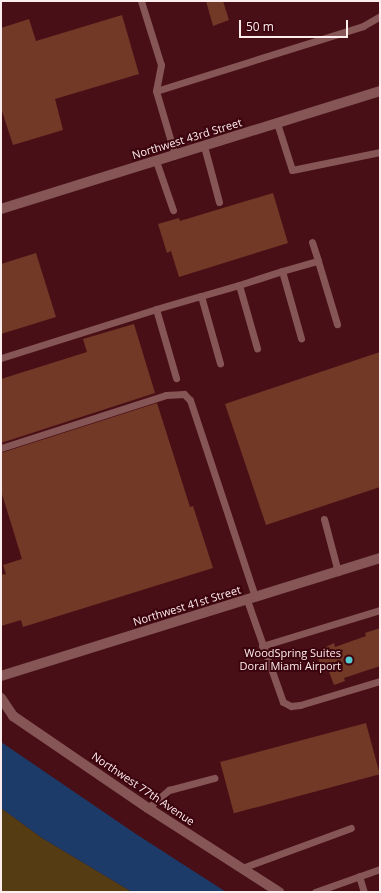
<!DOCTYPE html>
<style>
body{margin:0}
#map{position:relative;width:381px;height:893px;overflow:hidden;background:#480f17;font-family:"Open Sans",sans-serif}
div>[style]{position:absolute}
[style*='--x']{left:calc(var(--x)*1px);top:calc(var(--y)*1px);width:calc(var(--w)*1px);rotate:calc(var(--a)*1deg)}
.green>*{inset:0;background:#553c12}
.water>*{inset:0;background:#1c3b68}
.building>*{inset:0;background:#723927;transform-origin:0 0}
.service>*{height:7px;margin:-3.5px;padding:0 3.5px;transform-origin:3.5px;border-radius:3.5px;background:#865556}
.minor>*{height:10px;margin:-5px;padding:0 5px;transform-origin:5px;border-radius:5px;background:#865556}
.dots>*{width:11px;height:11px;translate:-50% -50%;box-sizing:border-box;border:2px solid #3c040d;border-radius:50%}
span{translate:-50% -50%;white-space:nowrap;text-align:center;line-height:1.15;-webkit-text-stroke:4px #3c040d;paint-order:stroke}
.street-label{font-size:11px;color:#fdeded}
.poi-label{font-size:11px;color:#fdeded}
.right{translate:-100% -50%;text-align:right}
.frame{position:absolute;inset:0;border:2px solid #fdeded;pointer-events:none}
.scale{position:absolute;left:239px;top:20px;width:109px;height:18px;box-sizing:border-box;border:2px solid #fdeded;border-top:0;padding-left:5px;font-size:12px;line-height:14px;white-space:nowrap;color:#fdeded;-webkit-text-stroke:3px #3c040d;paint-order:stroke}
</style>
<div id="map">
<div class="green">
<div style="clip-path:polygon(1px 808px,42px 838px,132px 892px,1px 892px)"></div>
</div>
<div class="water">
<div style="clip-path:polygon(1px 742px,136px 834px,226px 892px,132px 892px,42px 838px,1px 808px)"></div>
</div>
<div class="building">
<div style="clip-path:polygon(206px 1px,223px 1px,229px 20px,213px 26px)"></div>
<div style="clip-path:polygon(122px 15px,139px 74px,55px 99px,63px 130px,13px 145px,1px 108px,1px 28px,29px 19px,36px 41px)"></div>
<div style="clip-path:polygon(273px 193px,288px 243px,179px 277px,171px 251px,167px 253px,158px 224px,179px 218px,180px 221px)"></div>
<div style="clip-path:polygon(36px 253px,56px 317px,1px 334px,1px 264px)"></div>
<div style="clip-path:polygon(134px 324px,155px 393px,1px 443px,1px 379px,87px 352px,83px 339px)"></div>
<div style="clip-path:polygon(380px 352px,380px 487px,266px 525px,225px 404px)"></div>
<div style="clip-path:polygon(157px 403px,190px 507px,193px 506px,213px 568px,23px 627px,21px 620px,1px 626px,1px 575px,6px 574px,3px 565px,22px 559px,1px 491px,1px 453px)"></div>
<div style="clip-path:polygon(380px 628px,380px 666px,344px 678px,345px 681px,334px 685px,328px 669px,322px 671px,316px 652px,334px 643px,335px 647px,366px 636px,365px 633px)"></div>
<div style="left:366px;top:723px;width:53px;height:151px;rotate:75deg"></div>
</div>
<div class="service">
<div style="--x:141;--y:1;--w:67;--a:72.6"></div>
<div style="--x:161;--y:65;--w:26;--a:101"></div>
<div style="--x:156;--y:91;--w:67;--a:73.5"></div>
<div style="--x:156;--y:91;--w:217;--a:-17.4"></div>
<div style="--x:363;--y:26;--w:20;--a:-30"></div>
<div style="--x:277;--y:123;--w:49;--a:72.3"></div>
<div style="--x:292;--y:170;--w:90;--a:-11.6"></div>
<div style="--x:204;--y:146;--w:58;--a:75"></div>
<div style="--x:156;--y:161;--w:52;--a:70.9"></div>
<div style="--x:312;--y:242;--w:20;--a:72"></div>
<div style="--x:282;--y:271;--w:37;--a:-16"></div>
<div style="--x:318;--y:261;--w:66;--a:73.2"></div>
<div style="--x:239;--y:285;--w:45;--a:-18"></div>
<div style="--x:282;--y:271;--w:70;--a:74.2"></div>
<div style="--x:201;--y:296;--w:40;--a:-16"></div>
<div style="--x:239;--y:285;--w:66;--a:74.1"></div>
<div style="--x:156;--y:309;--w:47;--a:-16.1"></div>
<div style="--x:201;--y:296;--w:70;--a:74.2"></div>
<div style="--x:1;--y:358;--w:163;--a:-17.5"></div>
<div style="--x:156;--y:309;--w:72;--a:73.8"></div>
<div style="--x:1;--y:448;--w:173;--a:-17.8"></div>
<div style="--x:166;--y:395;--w:18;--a:-3"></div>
<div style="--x:184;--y:394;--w:8;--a:45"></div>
<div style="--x:190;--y:400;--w:207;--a:71.7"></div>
<div style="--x:324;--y:519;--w:55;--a:75.2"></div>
<div style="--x:247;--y:600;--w:108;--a:70.6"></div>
<div style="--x:283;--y:702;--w:9;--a:27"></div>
<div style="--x:291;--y:706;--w:9;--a:-6"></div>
<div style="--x:300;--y:705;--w:84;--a:-16.7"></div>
<div style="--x:262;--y:646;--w:123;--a:-17"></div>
<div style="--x:148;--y:808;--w:28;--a:-41"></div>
<div style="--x:169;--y:790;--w:47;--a:-14.9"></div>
<div style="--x:242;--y:868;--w:116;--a:-20.2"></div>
<div style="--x:359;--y:876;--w:17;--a:73"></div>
<div style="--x:315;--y:892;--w:69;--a:-19.5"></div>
</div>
<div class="minor">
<div style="--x:1;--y:209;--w:397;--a:-17.3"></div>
<div style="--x:1;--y:676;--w:397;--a:-17.3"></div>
<div style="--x:1;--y:698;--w:22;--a:56"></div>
<div style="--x:13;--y:716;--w:163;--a:34.3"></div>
<div style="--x:148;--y:808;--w:156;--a:32.7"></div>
</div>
<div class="dots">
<div style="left:349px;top:660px;background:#52ccd0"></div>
</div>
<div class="street-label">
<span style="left:187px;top:139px;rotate:-17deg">Northwest 43rd Street</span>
<span style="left:187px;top:606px;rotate:-17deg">Northwest 41st Street</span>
<span style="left:143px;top:789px;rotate:34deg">Northwest 77th Avenue</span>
</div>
<div class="poi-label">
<span class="right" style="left:341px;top:660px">WoodSpring Suites<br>Doral Miami Airport</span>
</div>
<div class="frame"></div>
<div class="scale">50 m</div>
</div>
